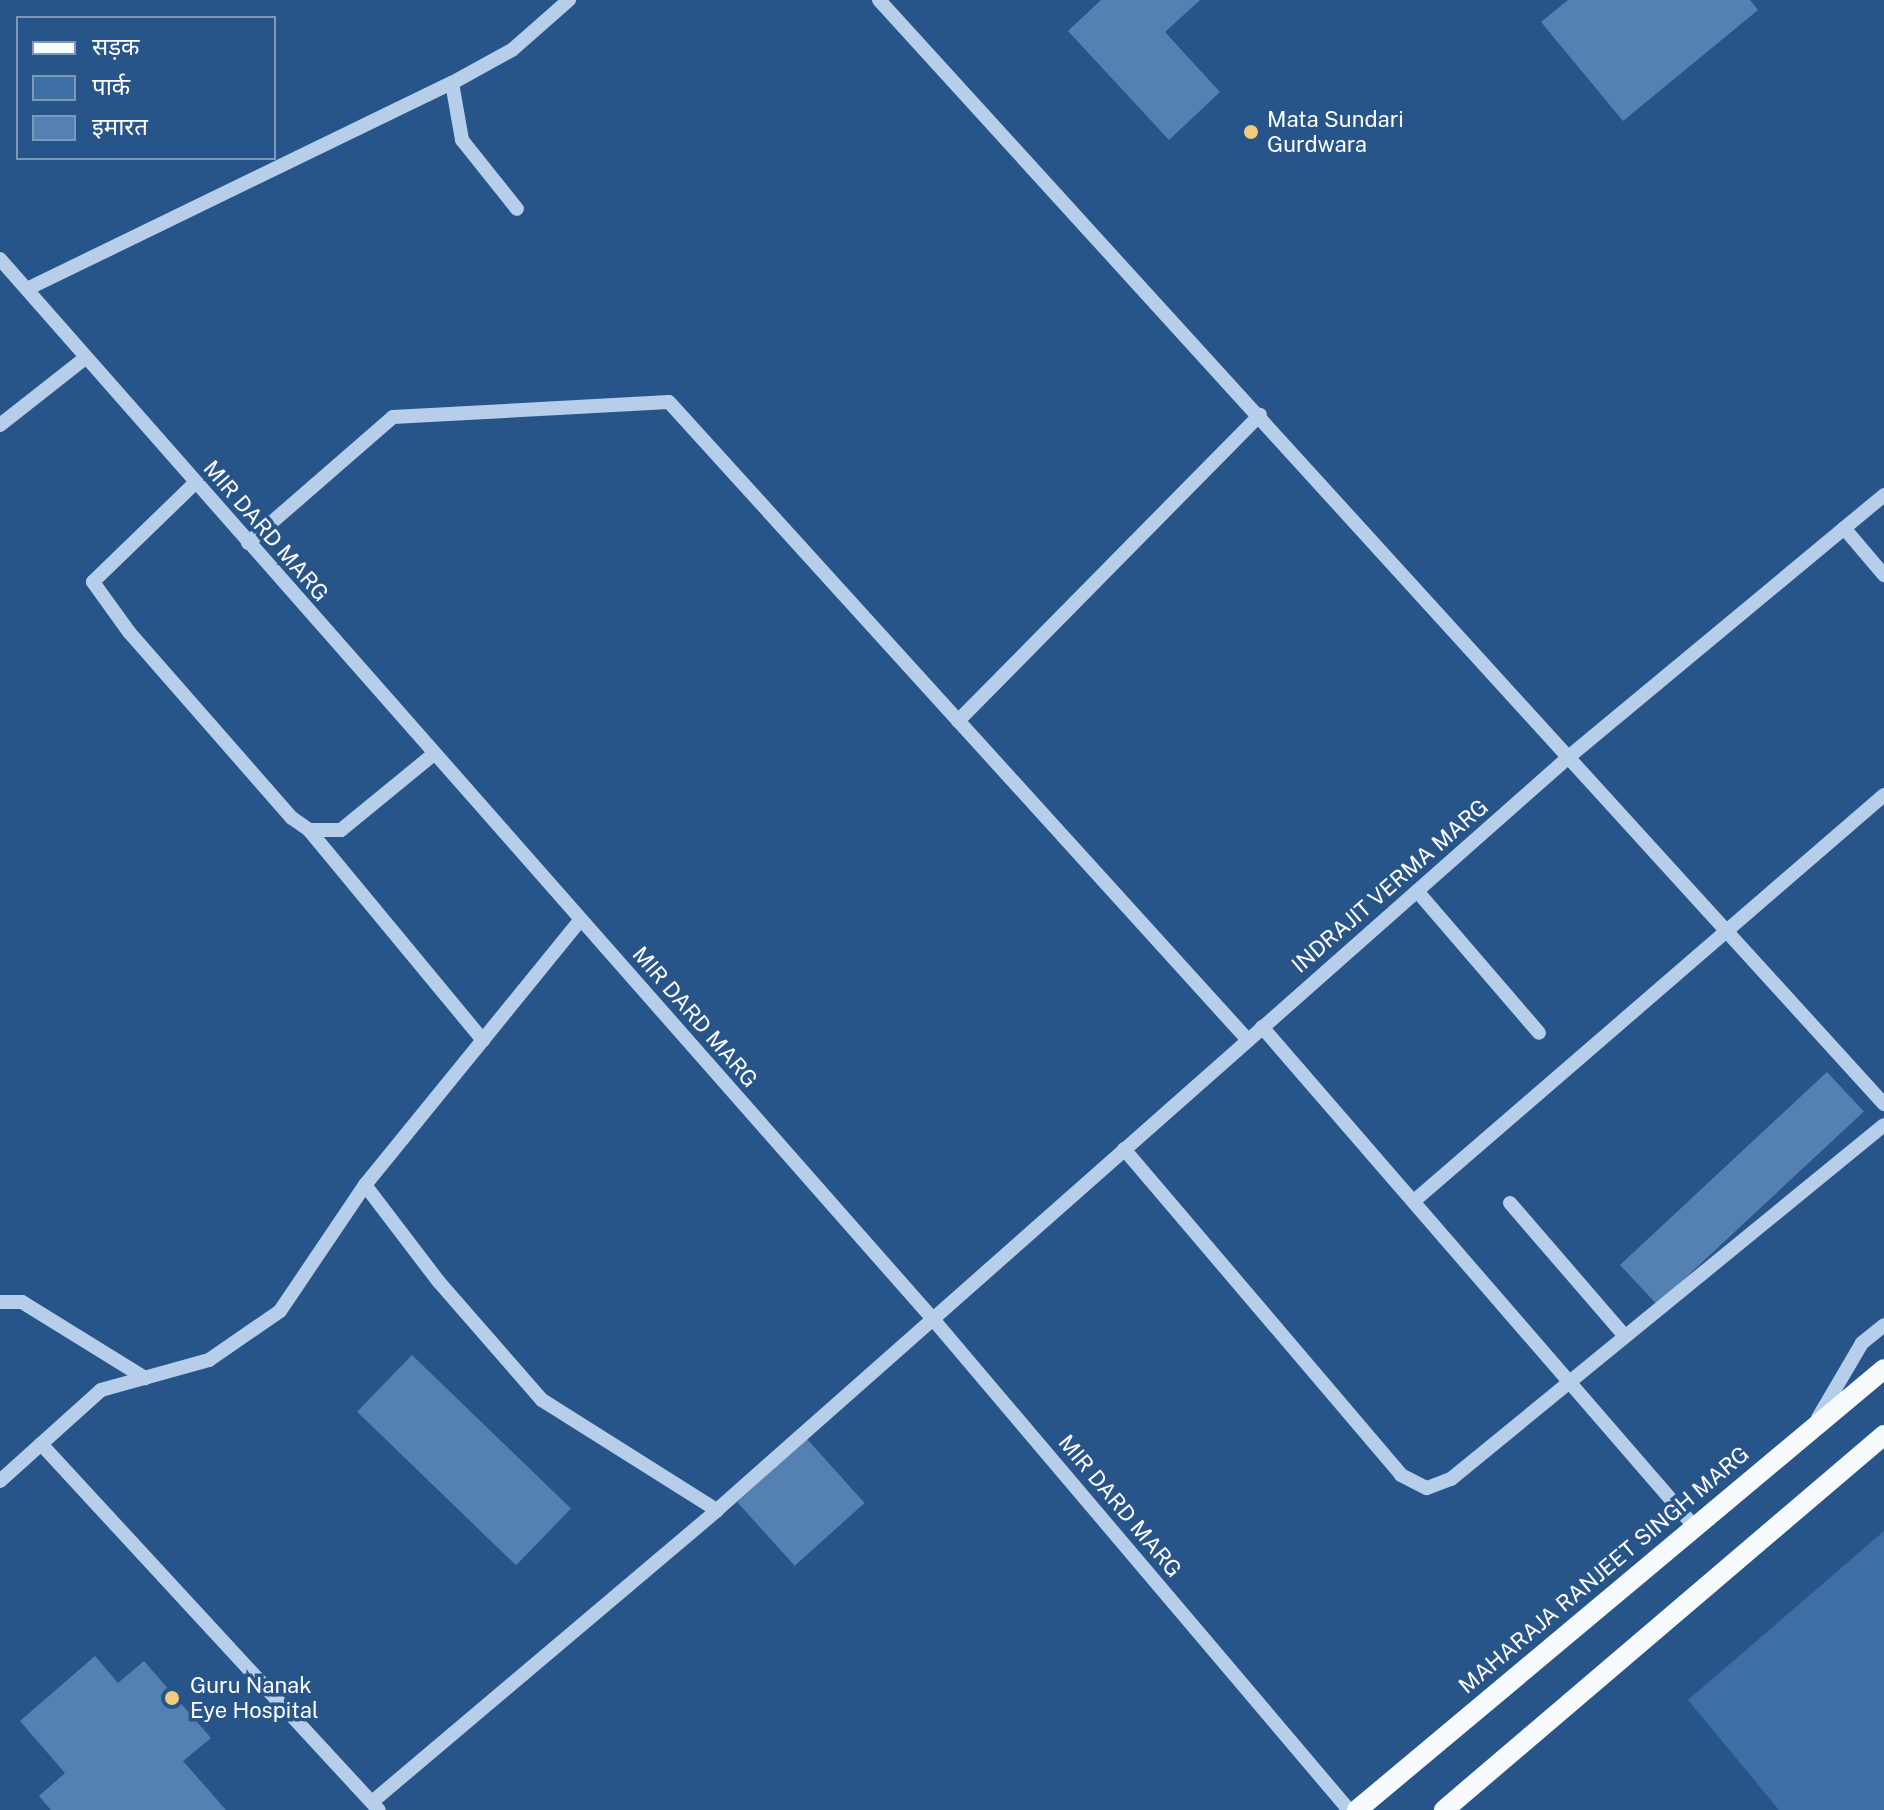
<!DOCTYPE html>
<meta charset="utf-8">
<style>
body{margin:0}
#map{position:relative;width:1884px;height:1810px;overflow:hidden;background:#285589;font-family:"Public Sans","Noto Sans Devanagari",sans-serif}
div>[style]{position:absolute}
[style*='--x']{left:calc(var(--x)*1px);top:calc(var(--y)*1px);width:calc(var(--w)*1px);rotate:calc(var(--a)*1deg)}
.green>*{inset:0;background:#3d6fa5}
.building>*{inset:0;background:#5581b2;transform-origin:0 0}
.minor>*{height:14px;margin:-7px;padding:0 7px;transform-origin:7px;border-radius:7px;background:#b6cee9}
.major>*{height:20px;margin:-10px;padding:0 10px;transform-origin:10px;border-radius:10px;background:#f8fbfe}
.dots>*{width:22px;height:22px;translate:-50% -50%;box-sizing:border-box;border:4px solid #285589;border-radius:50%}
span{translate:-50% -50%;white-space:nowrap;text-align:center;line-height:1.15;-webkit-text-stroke:7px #285589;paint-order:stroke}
.poi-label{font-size:22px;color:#fff}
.left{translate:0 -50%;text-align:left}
.street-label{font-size:22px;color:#fff}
.legend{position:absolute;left:16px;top:16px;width:260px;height:144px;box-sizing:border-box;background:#285589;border:2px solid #7e99b8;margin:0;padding:10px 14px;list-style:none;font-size:24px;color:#fff}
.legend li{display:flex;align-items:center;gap:16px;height:40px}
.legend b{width:40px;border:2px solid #7e99b8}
</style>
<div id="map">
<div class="green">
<div style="clip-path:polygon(1884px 1531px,1884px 1810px,1779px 1810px,1688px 1700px)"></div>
</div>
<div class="building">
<div style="clip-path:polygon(1101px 0,1200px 0,1165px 32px,1220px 92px,1169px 140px,1068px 31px)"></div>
<div style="clip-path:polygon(1568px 0,1750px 0,1758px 10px,1623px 121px,1541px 22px)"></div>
<div style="left:1827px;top:1072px;width:54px;height:283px;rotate:47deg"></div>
<div style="left:412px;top:1355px;width:221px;height:79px;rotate:44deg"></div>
<div style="left:807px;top:1439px;width:86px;height:94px;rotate:48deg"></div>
<div style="clip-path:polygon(95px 1656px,118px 1683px,144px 1661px,211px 1738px,183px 1761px,226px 1810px,51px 1810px,39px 1796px,65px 1773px,20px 1721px)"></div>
</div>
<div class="minor">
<div style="--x:879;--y:0;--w:1493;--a:47.69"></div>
<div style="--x:452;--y:83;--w:58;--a:80"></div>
<div style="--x:462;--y:140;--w:88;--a:51.4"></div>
<div style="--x:0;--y:259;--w:1411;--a:48.65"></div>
<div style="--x:932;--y:1318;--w:645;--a:49.72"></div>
<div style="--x:27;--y:289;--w:472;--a:-25.9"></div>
<div style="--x:452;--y:83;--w:68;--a:-28.8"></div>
<div style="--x:512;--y:50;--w:76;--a:-41.3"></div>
<div style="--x:0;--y:425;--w:108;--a:-38.2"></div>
<div style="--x:195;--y:483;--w:142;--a:135.9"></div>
<div style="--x:93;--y:582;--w:62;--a:54.2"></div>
<div style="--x:129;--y:632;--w:247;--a:48.8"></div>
<div style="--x:292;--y:818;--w:21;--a:35"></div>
<div style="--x:309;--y:830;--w:32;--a:0"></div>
<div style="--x:341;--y:830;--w:120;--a:-39.3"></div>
<div style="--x:1844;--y:528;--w:62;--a:49.6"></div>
<div style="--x:248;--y:543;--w:192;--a:-41"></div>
<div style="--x:393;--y:417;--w:276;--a:-3.1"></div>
<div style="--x:669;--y:402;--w:862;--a:47.78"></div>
<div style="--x:958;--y:721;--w:430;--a:-45.4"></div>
<div style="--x:309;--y:830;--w:273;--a:50.4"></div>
<div style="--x:1417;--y:891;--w:187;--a:49.3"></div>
<div style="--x:1262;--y:1027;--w:660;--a:49.12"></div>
<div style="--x:1124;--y:1149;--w:428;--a:49.6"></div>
<div style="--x:1401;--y:1475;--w:29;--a:27"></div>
<div style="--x:1427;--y:1488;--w:26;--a:-21"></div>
<div style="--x:1451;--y:1479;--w:559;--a:-39.27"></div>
<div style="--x:365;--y:1185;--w:122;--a:52.7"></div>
<div style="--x:439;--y:1282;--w:157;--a:48.9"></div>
<div style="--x:542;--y:1400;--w:207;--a:32.2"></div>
<div style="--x:1414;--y:1201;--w:621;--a:-40.82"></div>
<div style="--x:1510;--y:1203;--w:176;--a:49.2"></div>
<div style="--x:0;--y:1302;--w:22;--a:0"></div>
<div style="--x:22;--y:1302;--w:145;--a:31.7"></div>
<div style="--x:1818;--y:1418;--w:87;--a:-59.6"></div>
<div style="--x:1862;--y:1343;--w:28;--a:-39"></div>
<div style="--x:41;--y:1444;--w:498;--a:47.3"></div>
<div style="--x:0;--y:1481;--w:136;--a:-42"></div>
<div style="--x:101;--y:1390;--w:112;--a:-15.5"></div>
<div style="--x:209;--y:1360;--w:86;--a:-34.6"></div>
<div style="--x:280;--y:1311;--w:152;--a:-56"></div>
<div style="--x:365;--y:1185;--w:341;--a:-50.9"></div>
<div style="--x:372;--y:1802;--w:452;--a:-40.2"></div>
<div style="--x:717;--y:1510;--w:1140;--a:-41.48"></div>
<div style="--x:1571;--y:755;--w:407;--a:-39.7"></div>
</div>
<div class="major">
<div style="--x:1357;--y:1810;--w:687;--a:-39.92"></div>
<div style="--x:1444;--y:1810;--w:578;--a:-40.44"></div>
</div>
<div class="dots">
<div style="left:1251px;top:132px;background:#f0cc7c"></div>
<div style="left:172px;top:1698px;background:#f0cc7c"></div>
</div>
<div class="poi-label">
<span class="left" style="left:1267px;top:132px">Mata Sundari<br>Gurdwara</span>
<span class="left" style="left:190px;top:1698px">Guru Nanak<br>Eye Hospital</span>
</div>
<div class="street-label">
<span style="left:266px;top:531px;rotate:49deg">MIR DARD MARG</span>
<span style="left:1390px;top:886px;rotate:-41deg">INDRAJIT VERMA MARG</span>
<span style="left:695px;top:1017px;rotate:49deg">MIR DARD MARG</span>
<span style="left:1120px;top:1506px;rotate:50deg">MIR DARD MARG</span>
<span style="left:1604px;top:1570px;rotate:-40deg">MAHARAJA RANJEET SINGH MARG</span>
</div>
<ul class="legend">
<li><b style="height:10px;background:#f8fbfe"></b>सड़क</li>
<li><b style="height:22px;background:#3d6fa5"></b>पार्क</li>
<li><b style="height:22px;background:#5581b2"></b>इमारत</li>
</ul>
</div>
